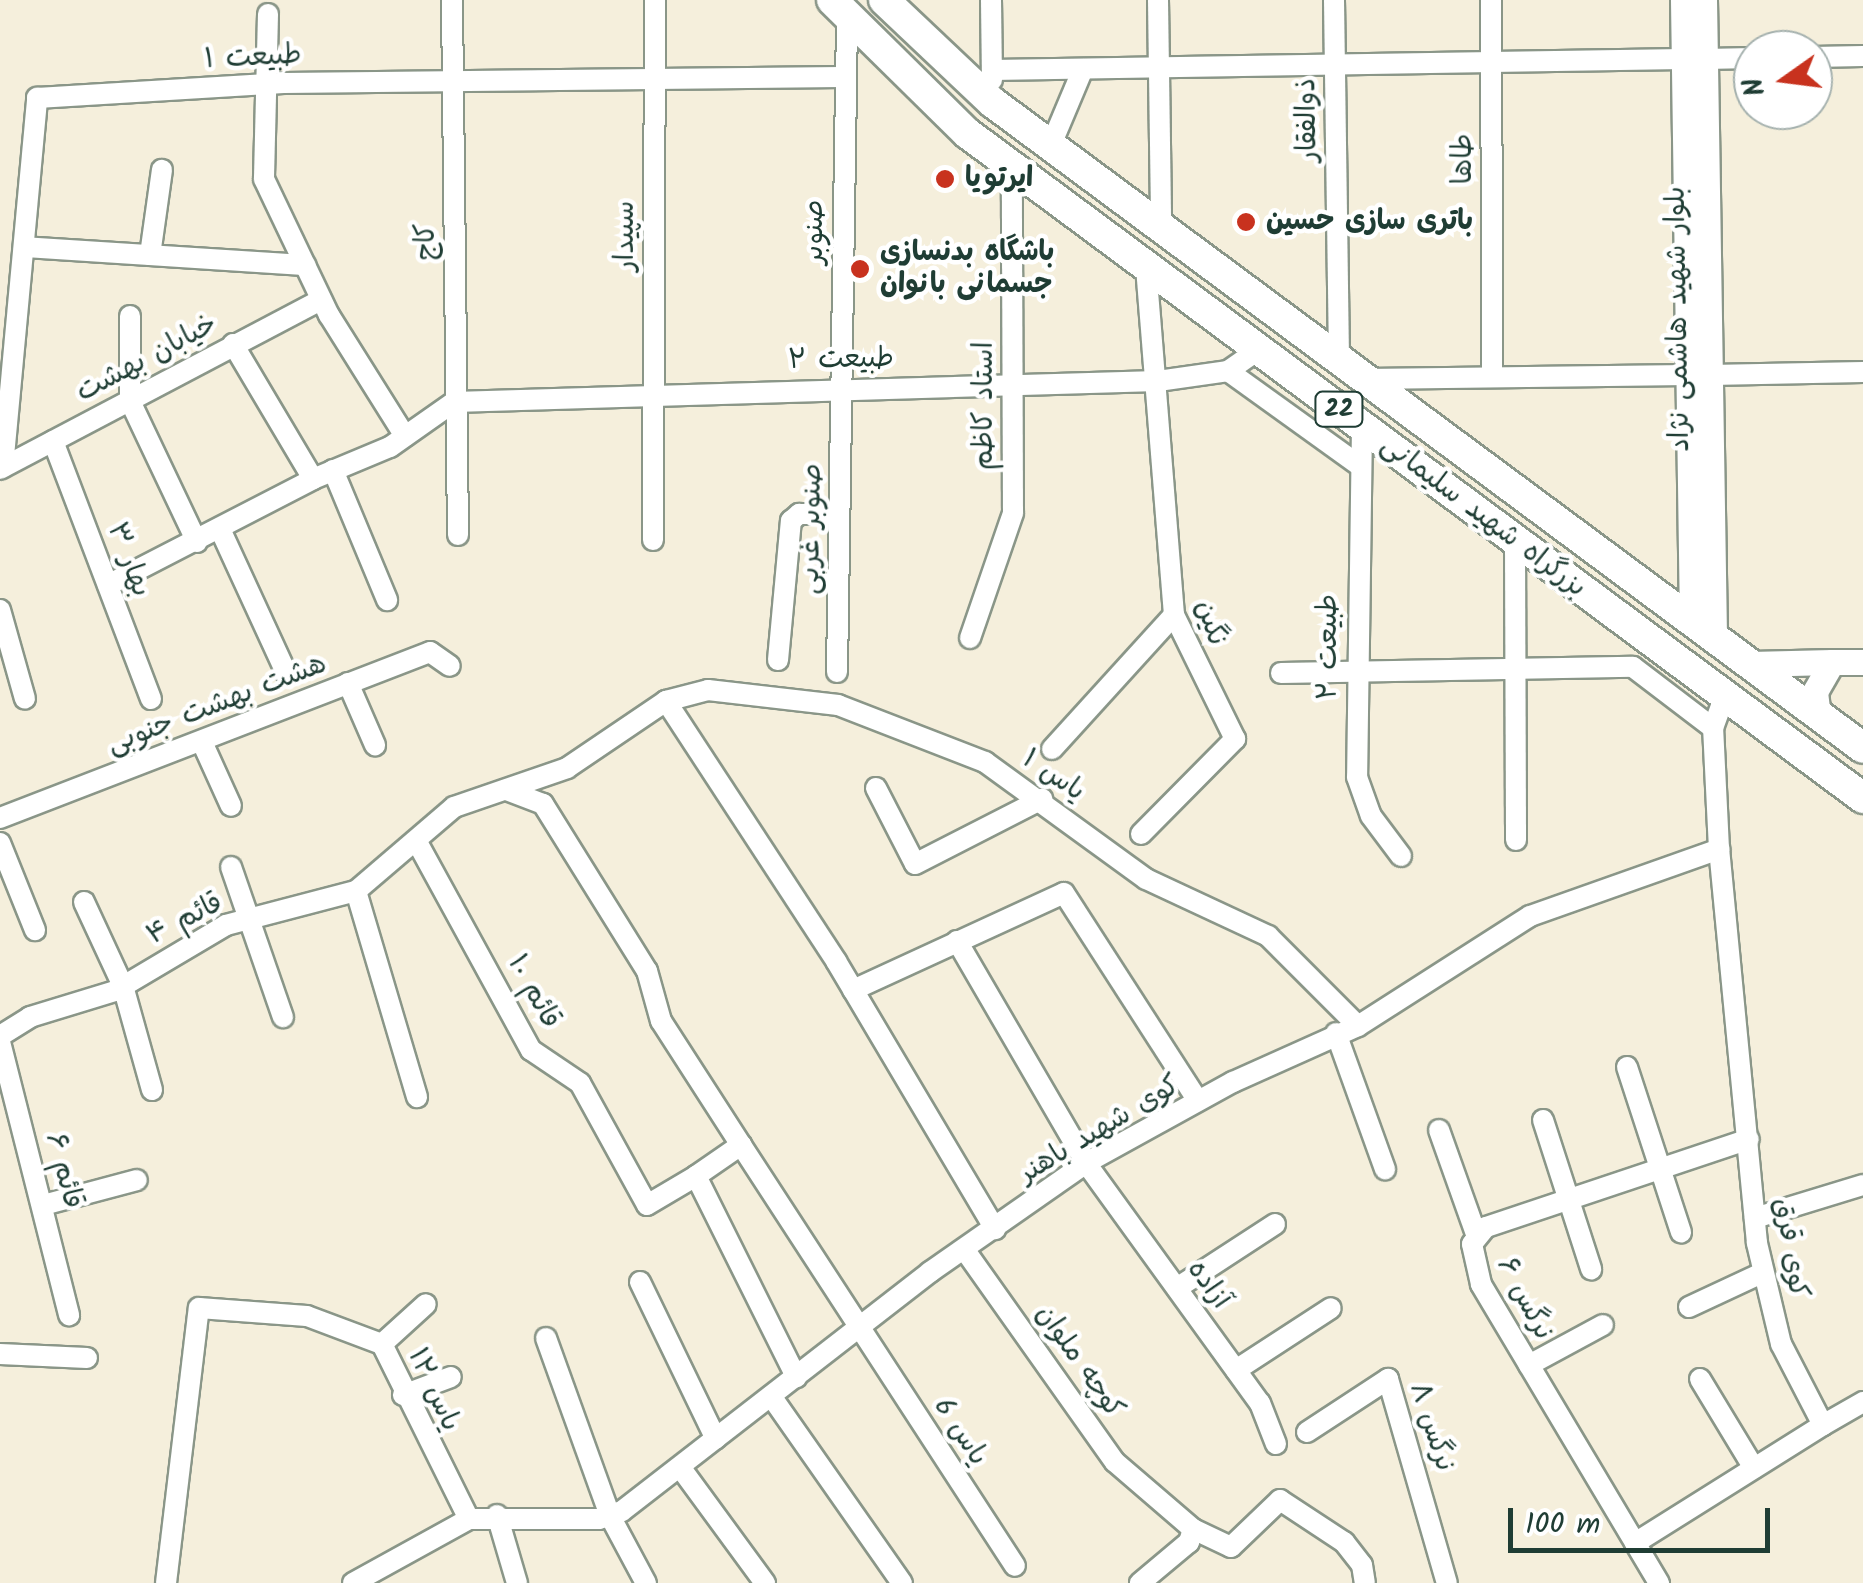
<!DOCTYPE html>
<meta charset="utf-8">
<style>
body{margin:0}
#map{position:relative;width:1863px;height:1583px;overflow:hidden;background:#f5efdc;font-family:Kalam,"Playpen Sans Arabic",sans-serif}
div>[style]{position:absolute}
[style*='--x']{left:calc(var(--x)*1px);top:calc(var(--y)*1px);width:calc(var(--w)*1px);rotate:calc(var(--a)*1deg)}
.roads{filter:drop-shadow(2px 0 #8a9688) drop-shadow(-2px 0 #8a9688) drop-shadow(0 2px #8a9688) drop-shadow(0 -2px #8a9688)}
.minor>*{height:20px;margin:-10px;padding:0 10px;transform-origin:10px;border-radius:10px;background:#fff}
.major>*{height:25px;margin:-12.5px;padding:0 12.5px;transform-origin:12.5px;border-radius:12.5px;background:#fff}
.highway>*{height:30px;margin:-15px;padding:0 15px;transform-origin:15px;border-radius:15px;background:#fff}
.dots>*{width:28px;height:28px;translate:-50% -50%;box-sizing:border-box;border:5px solid #fff;border-radius:50%}
span{translate:-50% -50%;white-space:nowrap;text-align:center;line-height:1.15;-webkit-text-stroke:9px #fff;paint-order:stroke}
.shield-label span{padding:2px 8px;background:#fff;border:2px solid;border-radius:8px;-webkit-text-stroke-width:0}
.shield-label{font-size:25px;color:#1f3d34;font-weight:700}
.street-label{font-size:28px;color:#1f3d34}
.poi-label{font-size:28px;color:#1f3d34;font-weight:700}
.left{translate:0 -50%;text-align:left}
.north{position:absolute;left:1733px;top:30px;width:100px;height:100px;box-sizing:border-box;background:#fff;border:2px solid #a5b1ae;border-radius:50%;rotate:256deg;font-size:28px;font-weight:700;line-height:40px;text-align:center;color:#1f3d34}
.north::after{content:'';display:block;margin:auto;width:35px;height:45px;background:#c8321e;clip-path:polygon(50% 0,100% 100%,50% 72%,0 100%)}
.scale{position:absolute;left:1508px;top:1508px;width:262px;height:45px;box-sizing:border-box;border:5px solid #1f3d34;border-top:0;padding-left:12px;font-size:30px;line-height:35px;white-space:nowrap;color:#1f3d34;-webkit-text-stroke:8px #fff;paint-order:stroke}
</style>
<div id="map">
<div class="roads">
<div class="minor">
<div style="--x:452;--y:0;--w:535;--a:89.36"></div>
<div style="--x:991;--y:0;--w:80;--a:89.3"></div>
<div style="--x:1158;--y:0;--w:226;--a:89.2"></div>
<div style="--x:1334;--y:0;--w:358;--a:89.2"></div>
<div style="--x:1491;--y:0;--w:377;--a:89.8"></div>
<div style="--x:268;--y:14;--w:165;--a:91.4"></div>
<div style="--x:264;--y:179;--w:151;--a:64.5"></div>
<div style="--x:329;--y:315;--w:143;--a:57.9"></div>
<div style="--x:1813;--y:57;--w:50;--a:-1.1"></div>
<div style="--x:1705;--y:59;--w:48;--a:-1.2"></div>
<div style="--x:992;--y:70;--w:692;--a:-0.91"></div>
<div style="--x:1051;--y:145;--w:82;--a:-67.2"></div>
<div style="--x:24;--y:247;--w:282;--a:3.7"></div>
<div style="--x:150;--y:255;--w:86;--a:-82"></div>
<div style="--x:130;--y:316;--w:85;--a:90"></div>
<div style="--x:130;--y:401;--w:156;--a:64.6"></div>
<div style="--x:233;--y:344;--w:157;--a:59.3"></div>
<div style="--x:1228;--y:371;--w:161;--a:35.7"></div>
<div style="--x:1710;--y:375;--w:153;--a:-1.1"></div>
<div style="--x:1366;--y:379;--w:322;--a:-0.7"></div>
<div style="--x:454;--y:402;--w:704;--a:-1.71"></div>
<div style="--x:1158;--y:381;--w:71;--a:-8.1"></div>
<div style="--x:1228;--y:371;--w:38;--a:-35"></div>
<div style="--x:1362;--y:426;--w:351;--a:90.8"></div>
<div style="--x:1357;--y:777;--w:41;--a:70.3"></div>
<div style="--x:1371;--y:816;--w:50;--a:53.1"></div>
<div style="--x:53;--y:441;--w:276;--a:69.2"></div>
<div style="--x:3;--y:467;--w:371;--a:-84.7"></div>
<div style="--x:37;--y:98;--w:247;--a:-3.5"></div>
<div style="--x:284;--y:83;--w:558;--a:-0.62"></div>
<div style="--x:0;--y:469;--w:363;--a:-27.8"></div>
<div style="--x:333;--y:470;--w:141;--a:67.4"></div>
<div style="--x:220;--y:529;--w:161;--a:65.3"></div>
<div style="--x:653;--y:540;--w:540;--a:-89.79"></div>
<div style="--x:1515;--y:545;--w:295;--a:89.8"></div>
<div style="--x:108;--y:585;--w:231;--a:-27.3"></div>
<div style="--x:313;--y:479;--w:83;--a:-22.6"></div>
<div style="--x:390;--y:447;--w:78;--a:-35.1"></div>
<div style="--x:0;--y:610;--w:92;--a:74.3"></div>
<div style="--x:970;--y:638;--w:132;--a:-71"></div>
<div style="--x:1013;--y:513;--w:347;--a:-90.2"></div>
<div style="--x:778;--y:660;--w:140;--a:-84.7"></div>
<div style="--x:791;--y:521;--w:11;--a:-41"></div>
<div style="--x:799;--y:514;--w:40;--a:0"></div>
<div style="--x:837;--y:672;--w:652;--a:-89.12"></div>
<div style="--x:1281;--y:673;--w:352;--a:-1"></div>
<div style="--x:1633;--y:667;--w:101;--a:37.3"></div>
<div style="--x:348;--y:683;--w:68;--a:66.5"></div>
<div style="--x:666;--y:701;--w:311;--a:56.8"></div>
<div style="--x:836;--y:961;--w:312;--a:59.3"></div>
<div style="--x:202;--y:742;--w:70;--a:65.6"></div>
<div style="--x:1052;--y:749;--w:181;--a:-47.7"></div>
<div style="--x:876;--y:788;--w:85;--a:62.8"></div>
<div style="--x:915;--y:864;--w:143;--a:-27.1"></div>
<div style="--x:0;--y:818;--w:461;--a:-21.1"></div>
<div style="--x:430;--y:652;--w:24;--a:35"></div>
<div style="--x:1141;--y:834;--w:134;--a:-45.3"></div>
<div style="--x:1235;--y:739;--w:138;--a:-116.2"></div>
<div style="--x:1174;--y:615;--w:351;--a:-94.6"></div>
<div style="--x:417;--y:842;--w:237;--a:61.3"></div>
<div style="--x:531;--y:1050;--w:59;--a:34"></div>
<div style="--x:580;--y:1083;--w:139;--a:61.2"></div>
<div style="--x:647;--y:1205;--w:57;--a:-30.6"></div>
<div style="--x:696;--y:1176;--w:55;--a:-34.6"></div>
<div style="--x:741;--y:1145;--w:148;--a:-122.8"></div>
<div style="--x:661;--y:1021;--w:52;--a:-105.6"></div>
<div style="--x:647;--y:971;--w:197;--a:-121.9"></div>
<div style="--x:543;--y:804;--w:40;--a:-159"></div>
<div style="--x:0;--y:843;--w:94;--a:68.1"></div>
<div style="--x:231;--y:867;--w:159;--a:70.9"></div>
<div style="--x:356;--y:891;--w:215;--a:73.5"></div>
<div style="--x:84;--y:902;--w:93;--a:65.1"></div>
<div style="--x:123;--y:986;--w:108;--a:74.4"></div>
<div style="--x:957;--y:941;--w:257;--a:59.8"></div>
<div style="--x:1086;--y:1163;--w:296;--a:54.1"></div>
<div style="--x:1260;--y:1403;--w:44;--a:68.7"></div>
<div style="--x:853;--y:990;--w:232;--a:-24.7"></div>
<div style="--x:1064;--y:893;--w:247;--a:57.2"></div>
<div style="--x:1336;--y:1033;--w:145;--a:70.2"></div>
<div style="--x:0;--y:1036;--w:36;--a:-32"></div>
<div style="--x:30;--y:1017;--w:89;--a:-17"></div>
<div style="--x:115;--y:991;--w:129;--a:-30.7"></div>
<div style="--x:226;--y:925;--w:134;--a:-14.7"></div>
<div style="--x:356;--y:891;--w:129;--a:-40.6"></div>
<div style="--x:454;--y:807;--w:120;--a:-19"></div>
<div style="--x:567;--y:768;--w:120;--a:-34.1"></div>
<div style="--x:666;--y:701;--w:43;--a:-14.7"></div>
<div style="--x:708;--y:690;--w:131;--a:6.6"></div>
<div style="--x:838;--y:705;--w:158;--a:21.2"></div>
<div style="--x:985;--y:762;--w:199;--a:36"></div>
<div style="--x:1146;--y:879;--w:135;--a:25"></div>
<div style="--x:1268;--y:936;--w:127;--a:45"></div>
<div style="--x:0;--y:1042;--w:282;--a:75.8"></div>
<div style="--x:1627;--y:1067;--w:174;--a:71.9"></div>
<div style="--x:1543;--y:1120;--w:157;--a:72.1"></div>
<div style="--x:1439;--y:1130;--w:110;--a:70.4"></div>
<div style="--x:741;--y:1145;--w:502;--a:56.94"></div>
<div style="--x:696;--y:1176;--w:225;--a:63.5"></div>
<div style="--x:43;--y:1205;--w:97;--a:-14.9"></div>
<div style="--x:1755;--y:1218;--w:113;--a:-17"></div>
<div style="--x:964;--y:1249;--w:261;--a:54.7"></div>
<div style="--x:1115;--y:1462;--w:103;--a:40.7"></div>
<div style="--x:1193;--y:1529;--w:14;--a:107"></div>
<div style="--x:1189;--y:1542;--w:64;--a:140.1"></div>
<div style="--x:640;--y:1282;--w:174;--a:64.2"></div>
<div style="--x:1177;--y:1288;--w:117;--a:-33.1"></div>
<div style="--x:1689;--y:1307;--w:81;--a:-25"></div>
<div style="--x:546;--y:1338;--w:189;--a:70.2"></div>
<div style="--x:610;--y:1516;--w:76;--a:61.8"></div>
<div style="--x:382;--y:1344;--w:59;--a:-42.3"></div>
<div style="--x:0;--y:1354;--w:87;--a:2.6"></div>
<div style="--x:1529;--y:1365;--w:84;--a:-28.4"></div>
<div style="--x:1236;--y:1370;--w:113;--a:-33.1"></div>
<div style="--x:1700;--y:1379;--w:104;--a:58.8"></div>
<div style="--x:403;--y:1395;--w:51;--a:-20.6"></div>
<div style="--x:771;--y:1396;--w:228;--a:55"></div>
<div style="--x:1823;--y:1425;--w:46;--a:-29.9"></div>
<div style="--x:1307;--y:1432;--w:97;--a:-33.2"></div>
<div style="--x:1388;--y:1379;--w:212;--a:73.9"></div>
<div style="--x:680;--y:1467;--w:144;--a:53.8"></div>
<div style="--x:497;--y:1515;--w:71;--a:73.6"></div>
<div style="--x:1193;--y:1529;--w:42;--a:25.3"></div>
<div style="--x:1231;--y:1547;--w:68;--a:-43.8"></div>
<div style="--x:1280;--y:1500;--w:77;--a:33.3"></div>
<div style="--x:1344;--y:1542;--w:29;--a:52"></div>
<div style="--x:1362;--y:1565;--w:18;--a:81"></div>
<div style="--x:1635;--y:1543;--w:222;--a:-32.1"></div>
<div style="--x:1823;--y:1425;--w:91;--a:-117.4"></div>
<div style="--x:1781;--y:1344;--w:104;--a:-103.4"></div>
<div style="--x:1757;--y:1243;--w:396;--a:-95.5"></div>
<div style="--x:1719;--y:849;--w:121;--a:-92.8"></div>
<div style="--x:1713;--y:728;--w:35;--a:-70"></div>
<div style="--x:166;--y:1583;--w:277;--a:-83.2"></div>
<div style="--x:199;--y:1308;--w:108;--a:4.2"></div>
<div style="--x:307;--y:1316;--w:80;--a:20.5"></div>
<div style="--x:382;--y:1344;--w:195;--a:63.6"></div>
<div style="--x:353;--y:1583;--w:132;--a:-28.9"></div>
<div style="--x:469;--y:1519;--w:130;--a:0"></div>
<div style="--x:599;--y:1519;--w:24;--a:-19"></div>
<div style="--x:622;--y:1511;--w:390;--a:-37.8"></div>
<div style="--x:930;--y:1272;--w:190;--a:-34.9"></div>
<div style="--x:1086;--y:1163;--w:168;--a:-28.9"></div>
<div style="--x:1233;--y:1082;--w:137;--a:-24.1"></div>
<div style="--x:1358;--y:1026;--w:204;--a:-32.6"></div>
<div style="--x:1530;--y:916;--w:201;--a:-19.5"></div>
<div style="--x:1659;--y:1583;--w:348;--a:-120.8"></div>
<div style="--x:1481;--y:1284;--w:41;--a:-102.7"></div>
<div style="--x:1472;--y:1244;--w:22;--a:-51"></div>
<div style="--x:1486;--y:1227;--w:277;--a:-18.5"></div>
</div>
<div class="major">
<div style="--x:1683;--y:0;--w:621;--a:89.17"></div>
<div style="--x:1704;--y:0;--w:637;--a:89.1"></div>
<div style="--x:1832;--y:662;--w:31;--a:0"></div>
<div style="--x:1750;--y:664;--w:82;--a:-1.4"></div>
<div style="--x:1832;--y:662;--w:34;--a:120"></div>
<div style="--x:1815;--y:692;--w:23;--a:83"></div>
</div>
<div class="highway">
<div style="--x:832;--y:0;--w:190;--a:44.6"></div>
<div style="--x:967;--y:133;--w:1116;--a:36.58"></div>
<div style="--x:884;--y:0;--w:149;--a:43.4"></div>
<div style="--x:992;--y:102;--w:1084;--a:36.56"></div>
</div>
</div>
<div class="dots">
<div style="left:945px;top:179px;background:#c8321e"></div>
<div style="left:1246px;top:222px;background:#c8321e"></div>
<div style="left:860px;top:269px;background:#c8321e"></div>
</div>
<div class="shield-label">
<span style="left:1339px;top:409px">22</span>
</div>
<div class="street-label">
<span style="left:253px;top:58px;rotate:-3deg">طبیعت ۱</span>
<span style="left:1308px;top:120px;rotate:-91deg">ذوالفقار</span>
<span style="left:1464px;top:159px;rotate:-90deg">طاها</span>
<span style="left:815px;top:232px;rotate:-90deg">صنوبر</span>
<span style="left:626px;top:236px;rotate:-90deg">سپیدار</span>
<span style="left:427px;top:242px;rotate:-90deg">کاج</span>
<span style="left:1679px;top:319px;rotate:-91deg">بلوار شهید هاشمی نژاد</span>
<span style="left:147px;top:359px;rotate:-28deg">خیابان بهشت</span>
<span style="left:841px;top:360px;rotate:-1deg">طبیعت ۲</span>
<span style="left:985px;top:406px;rotate:-90deg">استاد کاظم</span>
<span style="left:1483px;top:517px;rotate:37deg">بزرگراه شهید سلیمانی</span>
<span style="left:812px;top:529px;rotate:-89deg">صنوبر غربی</span>
<span style="left:128px;top:560px;rotate:69deg">بهار ۳</span>
<span style="left:1210px;top:623px;rotate:72deg">نگین</span>
<span style="left:1329px;top:647px;rotate:-90deg">طبیعت ٣</span>
<span style="left:217px;top:705px;rotate:-21deg">هشت بهشت جنوبی</span>
<span style="left:1053px;top:776px;rotate:34deg">یاس ۱</span>
<span style="left:185px;top:920px;rotate:-27deg">قائم ۴</span>
<span style="left:533px;top:992px;rotate:61deg">قائم ۱۰</span>
<span style="left:1100px;top:1130px;rotate:-31deg">کوی شهید باهنر</span>
<span style="left:63px;top:1171px;rotate:75deg">قائم ۶</span>
<span style="left:1790px;top:1248px;rotate:81deg">کوی قرق</span>
<span style="left:1208px;top:1285px;rotate:54deg">آزاده</span>
<span style="left:1524px;top:1299px;rotate:62deg">نرگس ۶</span>
<span style="left:1079px;top:1362px;rotate:55deg">کوچه ملوان</span>
<span style="left:433px;top:1390px;rotate:65deg">یاس ۱۲</span>
<span style="left:1431px;top:1427px;rotate:72deg">نرگس ۸</span>
<span style="left:960px;top:1432px;rotate:57deg">یاس 6</span>
</div>
<div class="poi-label">
<span class="left" style="left:965px;top:179px">ایرتویا</span>
<span class="left" style="left:1266px;top:222px">باتری سازی حسین</span>
<span class="left" style="left:880px;top:269px">باشگاه بدنسازی<br>جسمانی بانوان</span>
</div>
<div class="north">N</div>
<div class="scale">100 m</div>
</div>
